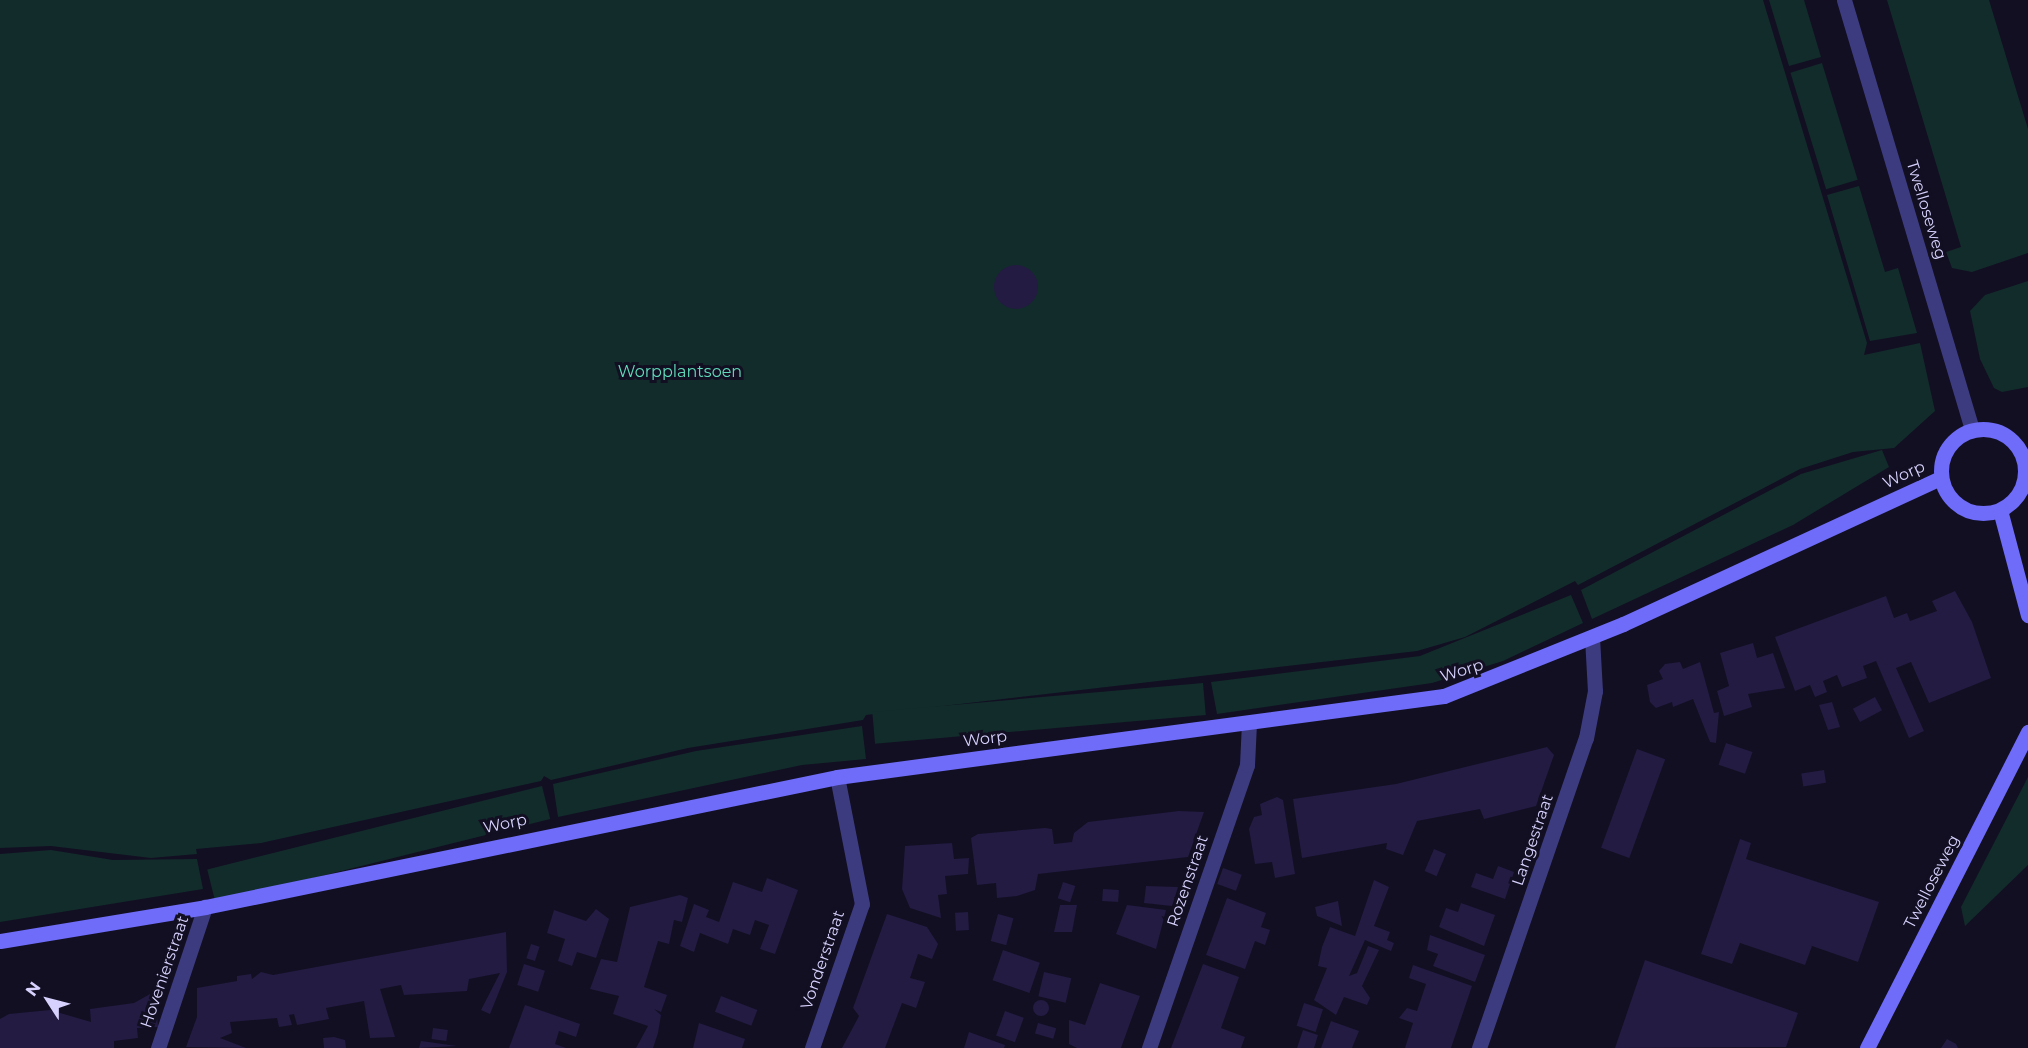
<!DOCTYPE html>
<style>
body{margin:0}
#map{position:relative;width:2028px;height:1048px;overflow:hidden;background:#120f22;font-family:Montserrat,sans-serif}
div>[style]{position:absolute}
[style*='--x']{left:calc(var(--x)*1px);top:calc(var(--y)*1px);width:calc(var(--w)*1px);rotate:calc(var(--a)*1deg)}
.green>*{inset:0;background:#122c2b;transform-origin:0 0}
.building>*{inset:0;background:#231b42;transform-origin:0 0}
.round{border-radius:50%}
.street>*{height:15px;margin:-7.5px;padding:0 7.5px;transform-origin:7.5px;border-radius:7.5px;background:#3d3b7f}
.secondary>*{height:15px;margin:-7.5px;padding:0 7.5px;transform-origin:7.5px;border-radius:7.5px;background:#6e6cf9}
.secondary>.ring{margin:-7.5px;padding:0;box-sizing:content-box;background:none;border:15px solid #6e6cf9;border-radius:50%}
span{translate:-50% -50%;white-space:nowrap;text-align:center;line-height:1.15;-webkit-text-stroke:6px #120f22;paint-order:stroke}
.street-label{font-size:16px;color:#d6d1fd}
.park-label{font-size:16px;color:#60dbba}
.north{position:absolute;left:18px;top:970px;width:60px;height:60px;-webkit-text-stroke:4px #120f22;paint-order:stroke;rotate:306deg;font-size:16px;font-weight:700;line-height:24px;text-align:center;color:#d6d1fd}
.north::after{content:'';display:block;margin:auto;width:21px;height:27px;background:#d6d1fd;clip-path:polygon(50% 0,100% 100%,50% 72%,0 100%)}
</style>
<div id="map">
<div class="green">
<div style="clip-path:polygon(0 0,1763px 0,1867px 343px,1864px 355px,1920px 343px,1935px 411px,1894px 448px,1853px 452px,1800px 469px,1578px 585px,1575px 581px,1465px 637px,1417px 651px,866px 715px,863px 720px,688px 748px,551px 780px,544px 776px,541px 781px,261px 843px,196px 849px,197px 854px,151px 858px,51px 846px,0 848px)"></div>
<div style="clip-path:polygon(1769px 0,1804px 0,1821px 57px,1789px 66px)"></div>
<div style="clip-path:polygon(1887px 0,1989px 0,2028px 129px,2028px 253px,1972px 272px,1952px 268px,1946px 252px,1961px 247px)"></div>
<div style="left:1822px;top:63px;width:122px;height:33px;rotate:73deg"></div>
<div style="clip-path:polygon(1859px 186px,1885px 272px,1898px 268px,1917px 333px,1870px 341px,1827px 195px)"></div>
<div style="clip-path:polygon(2028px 281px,2028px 387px,2002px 392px,1994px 388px,1980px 359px,1970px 311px,1985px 295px)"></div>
<div style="clip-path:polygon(1882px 450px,1889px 467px,1793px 525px,1592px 619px,1581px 590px,1801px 474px)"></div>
<div style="clip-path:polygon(1571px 595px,1583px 623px,1503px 661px,1432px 683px,1217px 714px,1211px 682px,1420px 656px)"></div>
<div style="left:1203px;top:683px;width:32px;height:332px;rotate:85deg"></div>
<div style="clip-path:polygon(862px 726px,866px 759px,802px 765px,558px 817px,553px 784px,696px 751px)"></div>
<div style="clip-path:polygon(2028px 777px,2028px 865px,1965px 926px,1961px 907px)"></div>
<div style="left:542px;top:786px;width:34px;height:345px;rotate:76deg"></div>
<div style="clip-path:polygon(51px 850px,113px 860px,197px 859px,203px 889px,0 922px,0 854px)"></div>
</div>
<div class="building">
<div class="round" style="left:994px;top:265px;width:44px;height:44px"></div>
<div style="clip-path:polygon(1955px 591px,1972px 622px,1991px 678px,1929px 703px,1911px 662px,1896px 668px,1924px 731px,1909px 738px,1876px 661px,1863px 666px,1867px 678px,1842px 687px,1837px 675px,1823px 681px,1827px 692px,1815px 697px,1810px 685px,1795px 691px,1775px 637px,1886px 596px,1894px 618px,1907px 613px,1910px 621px,1937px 611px,1932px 601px)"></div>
<div style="clip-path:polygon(1753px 643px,1757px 658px,1773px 653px,1785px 688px,1748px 694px,1752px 707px,1724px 716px,1717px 691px,1729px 686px,1720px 653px)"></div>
<div style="clip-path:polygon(1680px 662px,1683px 669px,1700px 662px,1714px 713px,1719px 712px,1716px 743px,1710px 742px,1693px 699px,1673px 707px,1672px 702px,1656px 708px,1650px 702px,1647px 685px,1663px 679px,1659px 671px,1665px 664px)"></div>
<div style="left:1875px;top:697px;width:15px;height:25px;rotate:62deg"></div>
<div style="clip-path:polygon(1832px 702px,1840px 727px,1828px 730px,1819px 705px)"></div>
<div style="left:1726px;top:743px;width:28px;height:23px;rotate:19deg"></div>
<div style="clip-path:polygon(1547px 747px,1554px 755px,1536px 806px,1484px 819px,1480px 809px,1417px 821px,1403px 855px,1386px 849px,1387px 843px,1302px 858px,1293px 799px,1396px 784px)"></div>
<div style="left:1637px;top:749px;width:30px;height:105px;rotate:20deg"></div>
<div style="left:1824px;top:770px;width:13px;height:23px;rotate:81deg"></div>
<div style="clip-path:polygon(1277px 797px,1283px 800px,1295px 874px,1275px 878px,1272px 862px,1255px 864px,1249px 829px,1254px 817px,1262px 815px,1260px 804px)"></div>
<div style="clip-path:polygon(1179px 811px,1204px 812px,1188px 857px,1038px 874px,1035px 890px,1017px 896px,997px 898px,996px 883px,977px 885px,971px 838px,978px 834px,1045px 828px,1052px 829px,1054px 844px,1072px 842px,1074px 833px,1088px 822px)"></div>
<div style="clip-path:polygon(1740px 839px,1751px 843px,1746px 859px,1879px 902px,1858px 962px,1812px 946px,1805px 965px,1740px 943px,1732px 964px,1701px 954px)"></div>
<div style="clip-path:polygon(952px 843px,954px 859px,969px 858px,968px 874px,945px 876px,947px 894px,938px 895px,941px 918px,910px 908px,902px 889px,905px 846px)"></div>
<div style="left:1434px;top:849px;width:13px;height:24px;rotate:23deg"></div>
<div style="clip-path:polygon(1498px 866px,1514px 872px,1505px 899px,1471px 887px,1476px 873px,1493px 879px)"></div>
<div style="left:1223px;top:868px;width:20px;height:17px;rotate:20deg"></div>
<div style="clip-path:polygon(767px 878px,798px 890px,775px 954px,760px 949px,769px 925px,755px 920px,750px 935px,733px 929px,728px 944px,700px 933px,694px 952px,680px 946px,694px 904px,709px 910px,706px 917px,719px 922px,733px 882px,762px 892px)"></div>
<div style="clip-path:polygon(1374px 880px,1389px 887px,1374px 926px,1390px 932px,1387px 940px,1394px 943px,1391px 951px,1365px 940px,1349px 976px,1357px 973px,1368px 946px,1379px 950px,1362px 986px,1370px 998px,1367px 1005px,1344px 997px,1336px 1015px,1314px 1000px,1327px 968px,1318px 966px,1322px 947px,1330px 927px,1355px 936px)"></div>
<div style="left:1063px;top:882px;width:13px;height:17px;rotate:18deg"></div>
<div style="clip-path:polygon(1146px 886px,1178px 887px,1172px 906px,1144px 903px)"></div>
<div style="left:1103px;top:889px;width:16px;height:12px;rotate:4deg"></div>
<div style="clip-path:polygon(680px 895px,688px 898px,682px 922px,674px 920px,669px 944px,658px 941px,644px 987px,667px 995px,661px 1012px,654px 1009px,661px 1015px,658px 1033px,653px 1048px,636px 1048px,648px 1026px,613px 1014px,619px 996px,590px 989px,601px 959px,617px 962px,630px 907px)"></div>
<div style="clip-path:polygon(1227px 898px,1266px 913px,1261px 927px,1270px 930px,1265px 945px,1255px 941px,1245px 969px,1206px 955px)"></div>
<div style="clip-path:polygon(1338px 901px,1342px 926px,1317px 916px,1315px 907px)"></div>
<div style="clip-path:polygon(1461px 903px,1495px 915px,1484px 946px,1439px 927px,1446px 908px,1458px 912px)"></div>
<div style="clip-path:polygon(1060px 905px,1077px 905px,1072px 932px,1054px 932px)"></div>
<div style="clip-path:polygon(1127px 905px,1166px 910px,1156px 949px,1116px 934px)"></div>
<div style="clip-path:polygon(596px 909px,609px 919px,596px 958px,577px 952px,572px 966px,558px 961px,565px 939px,547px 933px,554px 910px,586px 921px)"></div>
<div style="left:968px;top:912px;width:18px;height:13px;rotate:87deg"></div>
<div style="clip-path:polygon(887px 914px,927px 927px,938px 944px,932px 959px,918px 954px,910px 978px,925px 982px,916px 1008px,902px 1003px,885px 1048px,842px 1048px,859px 1016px,853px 1008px)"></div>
<div style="left:998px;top:914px;width:16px;height:28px;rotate:15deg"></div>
<div style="clip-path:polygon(506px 932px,507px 972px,490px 1014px,481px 1010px,500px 973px,469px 979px,467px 991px,404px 995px,401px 985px,380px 989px,395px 1037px,370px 1038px,364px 1001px,326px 1008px,329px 1019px,297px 1025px,294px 1014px,289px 1015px,292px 1025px,279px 1027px,277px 1018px,230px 1022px,232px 1033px,220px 1038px,246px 1048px,186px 1047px,197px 1017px,197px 988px,237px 981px,237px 976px,251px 974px,252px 979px,261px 972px,273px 975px)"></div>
<div style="clip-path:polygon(1430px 935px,1485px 955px,1475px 982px,1433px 966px,1438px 954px,1427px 950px)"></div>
<div style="left:531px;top:944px;width:9px;height:15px;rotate:18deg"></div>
<div style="left:1003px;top:950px;width:39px;height:32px;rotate:19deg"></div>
<div style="clip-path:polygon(1645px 960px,1798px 1013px,1786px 1047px,1615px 1048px)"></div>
<div style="left:524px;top:964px;width:22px;height:22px;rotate:18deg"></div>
<div style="clip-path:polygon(1203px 964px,1239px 977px,1221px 1028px,1245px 1037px,1241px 1048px,1171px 1048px)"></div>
<div style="clip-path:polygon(1413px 965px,1472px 986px,1451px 1048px,1405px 1048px,1413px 1023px,1399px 1018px,1407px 1008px,1417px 1011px,1426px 984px,1409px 978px)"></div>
<div style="left:1044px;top:972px;width:28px;height:25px;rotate:13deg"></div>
<div style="clip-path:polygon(1100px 983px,1140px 996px,1130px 1023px,1121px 1048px,1077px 1048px,1069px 1044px,1069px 1020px,1085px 1025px)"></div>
<div style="clip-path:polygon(150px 994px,156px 1001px,158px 1027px,137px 1028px,138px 1038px,114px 1041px,114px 1048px,0 1048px,0 1019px,9px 1014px,50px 1010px,91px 1022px,90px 1009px,134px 1003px)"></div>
<div style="left:721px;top:996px;width:39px;height:17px;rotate:21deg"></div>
<div class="round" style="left:1033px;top:1000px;width:16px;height:16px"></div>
<div style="left:1304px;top:1003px;width:20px;height:24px;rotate:18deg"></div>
<div style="clip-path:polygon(525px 1005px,580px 1024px,576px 1037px,559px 1031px,555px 1044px,566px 1048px,509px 1048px)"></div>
<div style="left:1005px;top:1011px;width:20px;height:26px;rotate:20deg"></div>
<div style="clip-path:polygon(1331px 1021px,1359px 1031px,1352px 1048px,1321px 1048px)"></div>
<div style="clip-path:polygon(699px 1023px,745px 1039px,742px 1048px,693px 1048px)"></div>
<div style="left:1038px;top:1023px;width:19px;height:11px;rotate:16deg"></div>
<div style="left:433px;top:1028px;width:15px;height:11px;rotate:8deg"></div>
<div style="clip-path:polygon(1303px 1030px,1318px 1035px,1314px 1048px,1297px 1048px)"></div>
<div style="clip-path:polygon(969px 1032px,1005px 1045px,1004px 1048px,964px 1048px)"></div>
<div style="clip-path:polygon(334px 1037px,345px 1040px,346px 1048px,324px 1048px,323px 1038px)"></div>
<div style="clip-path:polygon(1947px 1039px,1956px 1044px,1958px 1048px,1941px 1048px)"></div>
<div style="clip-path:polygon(421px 1041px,457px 1046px,419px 1048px)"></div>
</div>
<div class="street">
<div style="--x:1844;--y:0;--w:449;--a:73.4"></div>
<div style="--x:158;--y:1048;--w:149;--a:-71.6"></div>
<div style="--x:812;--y:1048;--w:152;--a:-70.9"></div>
<div style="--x:862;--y:904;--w:129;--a:-101.1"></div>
<div style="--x:1149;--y:1048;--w:299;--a:-70.9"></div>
<div style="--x:1247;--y:765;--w:42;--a:-87.3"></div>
<div style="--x:1479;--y:1048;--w:328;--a:-71"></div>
<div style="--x:1586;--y:738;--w:48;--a:-79.2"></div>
<div style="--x:1595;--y:691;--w:54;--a:-93.2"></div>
</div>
<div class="secondary">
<div class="ring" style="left:1941px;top:429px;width:69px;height:69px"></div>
<div style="--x:2000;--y:510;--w:109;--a:75.1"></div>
<div style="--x:0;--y:941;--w:208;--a:-9.4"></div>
<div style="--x:205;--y:907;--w:645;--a:-11.62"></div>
<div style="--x:837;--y:777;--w:612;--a:-7.6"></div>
<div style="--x:1444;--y:696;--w:193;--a:-21.9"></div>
<div style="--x:1623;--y:624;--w:350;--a:-24.7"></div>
<div style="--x:1867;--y:1048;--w:355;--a:-63"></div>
</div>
<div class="street-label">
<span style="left:1926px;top:210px;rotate:73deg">Twelloseweg</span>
<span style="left:1904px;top:475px;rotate:-25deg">Worp</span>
<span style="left:1462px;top:671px;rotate:-17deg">Worp</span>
<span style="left:985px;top:739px;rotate:-7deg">Worp</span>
<span style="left:505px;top:824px;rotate:-12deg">Worp</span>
<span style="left:1533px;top:840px;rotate:-71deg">Langestraat</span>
<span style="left:1188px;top:881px;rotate:-71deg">Rozenstraat</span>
<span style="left:1932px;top:882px;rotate:-63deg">Twelloseweg</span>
<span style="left:823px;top:960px;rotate:-71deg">Vonderstraat</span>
<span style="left:165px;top:972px;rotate:-71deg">Hovenierstraat</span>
</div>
<div class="park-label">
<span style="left:680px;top:372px">Worpplantsoen</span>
</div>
<div class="north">N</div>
</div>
